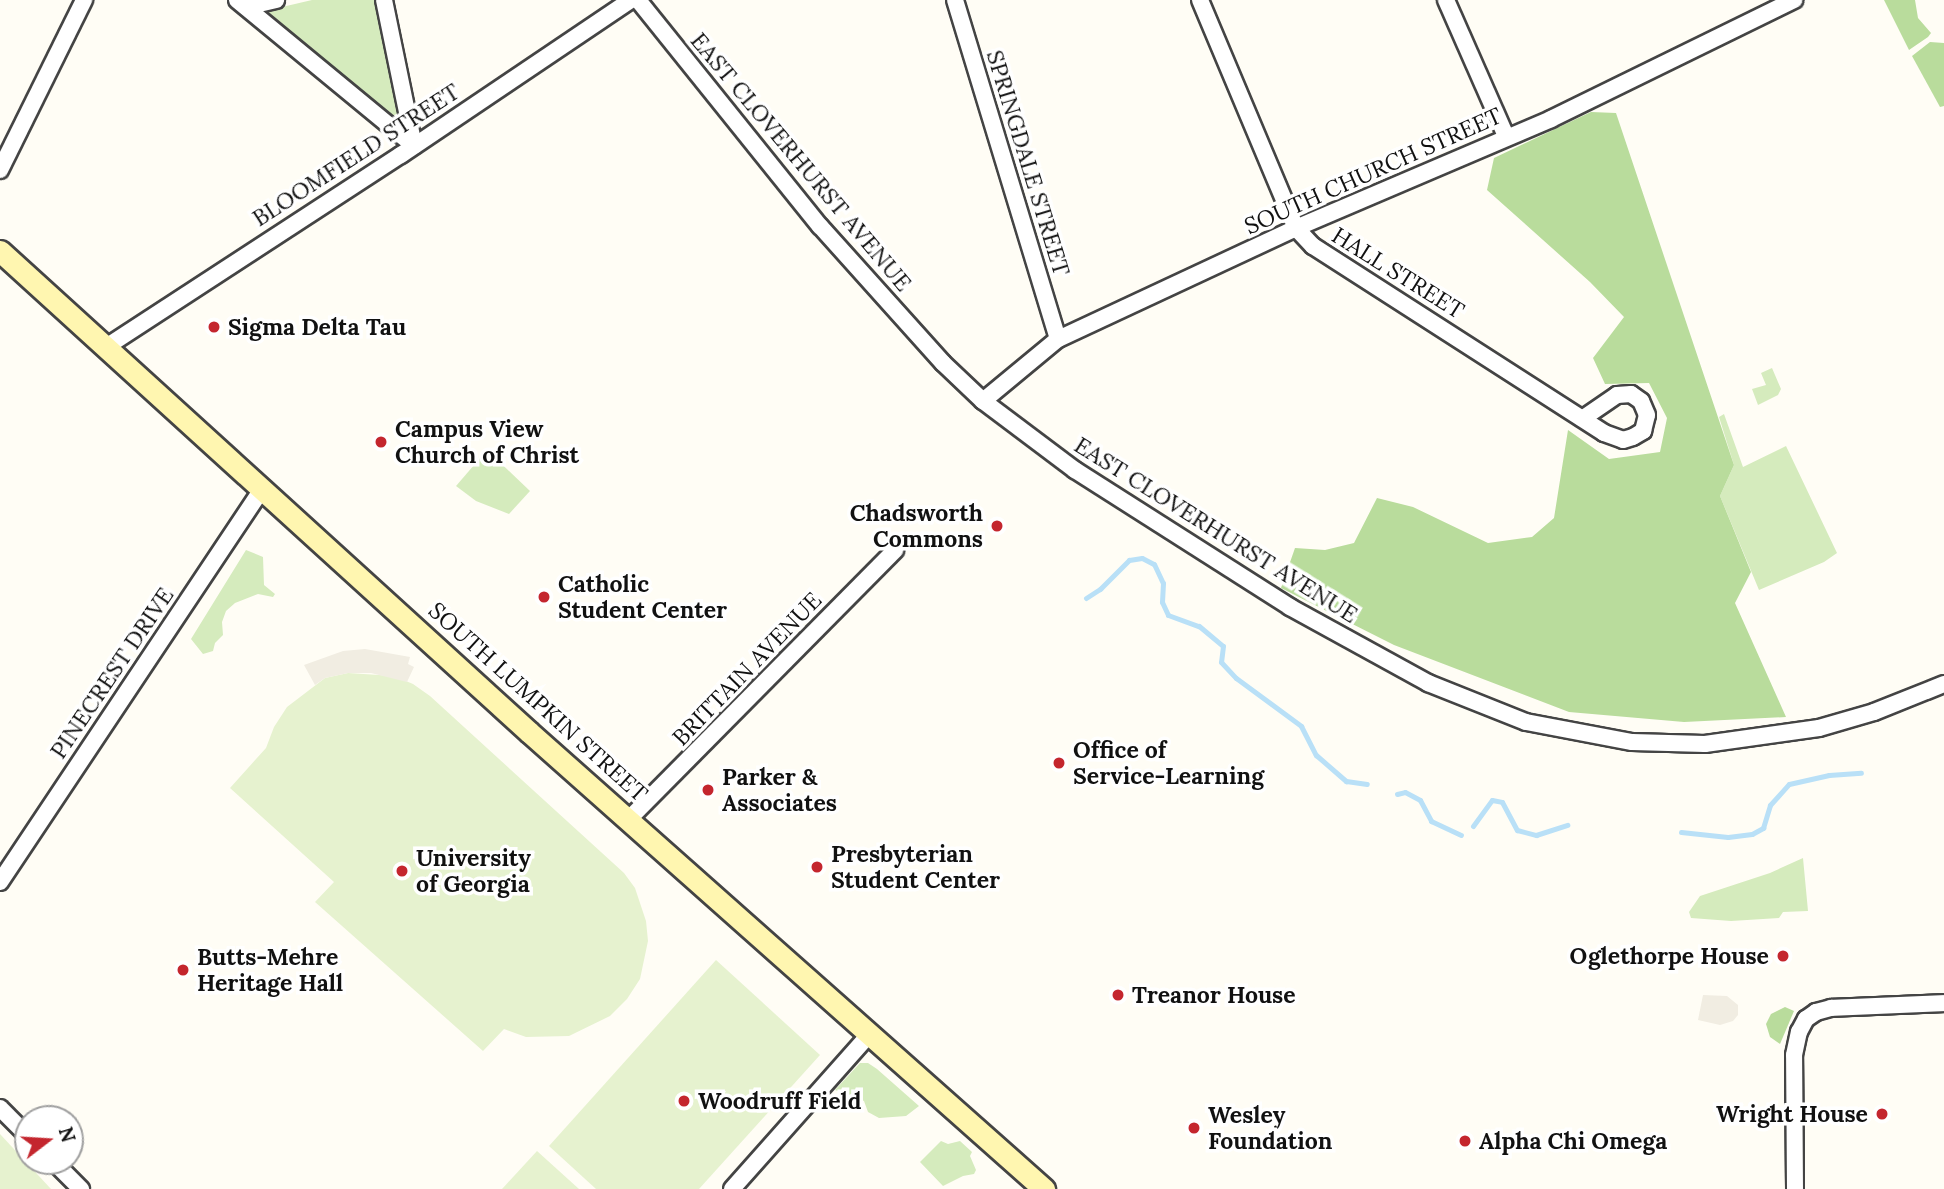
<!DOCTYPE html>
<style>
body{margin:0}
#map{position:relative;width:1944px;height:1189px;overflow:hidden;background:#fffdf5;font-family:Lora,serif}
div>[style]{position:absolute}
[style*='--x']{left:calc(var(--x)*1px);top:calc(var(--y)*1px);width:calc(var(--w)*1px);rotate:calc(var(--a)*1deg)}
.green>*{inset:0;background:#d5ebbd}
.forest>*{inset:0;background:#b9dc9c}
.pitch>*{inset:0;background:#e6f2cf}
.plaza>*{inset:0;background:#f1ede2}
.stream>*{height:5px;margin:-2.5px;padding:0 2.5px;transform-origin:2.5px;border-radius:2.5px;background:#b9e0f7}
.roads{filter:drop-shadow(2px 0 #444) drop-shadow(-2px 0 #444) drop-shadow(0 2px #444) drop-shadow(0 -2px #444)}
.minor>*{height:16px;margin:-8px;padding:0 8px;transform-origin:8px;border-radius:8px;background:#fff}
.secondary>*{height:21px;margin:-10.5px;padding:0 10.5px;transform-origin:10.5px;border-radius:10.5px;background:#fff6b0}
.dots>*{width:19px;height:19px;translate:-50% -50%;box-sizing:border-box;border:4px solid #fff;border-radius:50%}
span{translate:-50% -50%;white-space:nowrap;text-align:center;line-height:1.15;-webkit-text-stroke:7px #fff;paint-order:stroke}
.street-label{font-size:23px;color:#111}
.poi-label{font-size:23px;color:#111;font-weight:700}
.left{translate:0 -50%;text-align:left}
.right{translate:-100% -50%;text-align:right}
.north{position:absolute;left:14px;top:1105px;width:70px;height:70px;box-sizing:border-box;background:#fff;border:2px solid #a0a0a0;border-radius:50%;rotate:73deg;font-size:19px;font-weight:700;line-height:28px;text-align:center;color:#111}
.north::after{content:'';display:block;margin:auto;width:24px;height:32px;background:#c4262e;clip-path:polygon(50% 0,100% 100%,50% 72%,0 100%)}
</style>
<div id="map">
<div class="green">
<div style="clip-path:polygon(312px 0,377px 0,398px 113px,393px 116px,265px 11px)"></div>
<div style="clip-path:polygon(1772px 368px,1781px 389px,1778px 395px,1758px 405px,1752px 389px,1766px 385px,1761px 373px)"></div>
<div style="clip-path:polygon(1724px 414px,1743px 467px,1786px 446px,1837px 553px,1824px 562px,1759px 590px,1720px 496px,1734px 465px,1719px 417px)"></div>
<div style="clip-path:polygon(487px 450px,530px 491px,509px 514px,476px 501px,456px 486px)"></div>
<div style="clip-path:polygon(246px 550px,263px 557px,264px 585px,275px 594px,273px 597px,258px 594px,235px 603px,226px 611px,222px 622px,223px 635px,215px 643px,213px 651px,203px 654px,191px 639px)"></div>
<div style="clip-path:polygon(1803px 858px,1808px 911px,1783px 912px,1779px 918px,1731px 921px,1691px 918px,1689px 912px,1700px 896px,1770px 873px)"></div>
<div style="clip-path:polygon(860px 1063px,868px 1063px,877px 1069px,919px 1106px,906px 1116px,879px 1118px,868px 1112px,864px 1101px,835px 1090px)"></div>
<div style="clip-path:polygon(941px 1141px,948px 1144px,960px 1141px,972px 1152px,970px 1156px,976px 1170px,974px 1174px,963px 1176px,943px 1186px,920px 1162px)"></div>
</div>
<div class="forest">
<div style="clip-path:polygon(1884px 0,1915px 0,1918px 18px,1931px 33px,1928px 37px,1909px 50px)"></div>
<div style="clip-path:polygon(1930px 42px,1944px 43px,1944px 106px,1940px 107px,1912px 56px)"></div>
<div style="clip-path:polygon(1591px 112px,1616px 113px,1734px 465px,1720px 496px,1751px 572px,1735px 603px,1786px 717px,1684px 722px,1569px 712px,1394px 645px,1281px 588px,1295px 548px,1325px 550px,1354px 543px,1377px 498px,1413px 507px,1488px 543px,1532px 537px,1554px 518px,1568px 430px,1609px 459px,1660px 452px,1667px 418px,1649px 383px,1605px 384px,1593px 358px,1624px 317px,1590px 282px,1487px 190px,1494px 158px)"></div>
<div style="clip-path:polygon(1785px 1007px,1794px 1011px,1780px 1044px,1770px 1037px,1766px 1024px,1771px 1014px)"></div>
</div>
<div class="pitch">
<div style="clip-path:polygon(348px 673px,394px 676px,413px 684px,430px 696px,624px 873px,635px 888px,646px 921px,648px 941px,640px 979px,627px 999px,610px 1016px,569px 1036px,526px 1037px,504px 1029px,483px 1051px,315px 902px,334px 882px,230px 788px,266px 748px,274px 727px,287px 707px,325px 678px)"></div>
<div style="clip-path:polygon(716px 960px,820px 1055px,699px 1189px,596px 1189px,549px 1146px)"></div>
<div style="clip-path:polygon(0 1134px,51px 1189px,0 1189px)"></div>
<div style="clip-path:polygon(537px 1151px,579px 1189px,502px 1189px)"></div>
</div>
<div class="plaza">
<div style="clip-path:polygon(365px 649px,410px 657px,408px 664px,414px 667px,407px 682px,371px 673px,348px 673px,325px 678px,315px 685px,304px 665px,343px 651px)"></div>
<div style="clip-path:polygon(1703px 995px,1727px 996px,1738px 1005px,1738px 1015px,1733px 1021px,1720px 1025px,1698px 1020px)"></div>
</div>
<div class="stream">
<div style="--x:1086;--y:598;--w:17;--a:-33"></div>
<div style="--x:1100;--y:589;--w:41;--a:-45"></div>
<div style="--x:1129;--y:560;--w:13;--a:-9"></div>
<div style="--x:1142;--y:558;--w:13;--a:27"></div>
<div style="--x:1154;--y:564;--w:21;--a:65"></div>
<div style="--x:1163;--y:583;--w:19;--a:93"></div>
<div style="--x:1162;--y:602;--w:14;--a:65"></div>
<div style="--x:1168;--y:615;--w:33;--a:20"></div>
<div style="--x:1199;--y:626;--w:31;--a:40"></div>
<div style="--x:1223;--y:646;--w:16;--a:97"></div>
<div style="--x:1221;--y:662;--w:22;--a:47"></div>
<div style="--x:1236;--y:678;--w:81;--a:36.4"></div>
<div style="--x:1301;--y:726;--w:33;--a:63"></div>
<div style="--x:1316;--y:755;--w:40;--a:41"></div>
<div style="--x:1346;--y:781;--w:21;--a:8"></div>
<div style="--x:1397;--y:794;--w:8;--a:-14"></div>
<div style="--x:1405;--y:792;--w:17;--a:28"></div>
<div style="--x:1420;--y:800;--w:24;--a:62"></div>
<div style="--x:1431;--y:821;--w:33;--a:25"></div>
<div style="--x:1473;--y:826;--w:32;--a:-54"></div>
<div style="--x:1492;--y:800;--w:10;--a:11"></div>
<div style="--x:1502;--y:802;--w:32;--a:62"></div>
<div style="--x:1517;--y:830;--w:20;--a:15"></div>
<div style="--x:1536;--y:835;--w:33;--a:-18"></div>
<div style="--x:1681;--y:832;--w:47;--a:6.1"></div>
<div style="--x:1728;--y:837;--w:24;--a:-7"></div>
<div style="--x:1752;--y:834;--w:13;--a:-29"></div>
<div style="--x:1763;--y:828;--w:24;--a:-73"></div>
<div style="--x:1770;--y:805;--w:28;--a:-48"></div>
<div style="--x:1789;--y:784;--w:41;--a:-12.7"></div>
<div style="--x:1829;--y:775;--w:32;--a:-4"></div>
</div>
<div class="roads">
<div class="minor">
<div style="--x:237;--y:0;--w:229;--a:39.5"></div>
<div style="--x:384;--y:0;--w:149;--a:78.4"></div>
<div style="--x:638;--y:0;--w:290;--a:51.2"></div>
<div style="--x:820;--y:226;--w:184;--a:48.1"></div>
<div style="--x:943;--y:363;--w:55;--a:43.5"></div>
<div style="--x:983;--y:401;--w:115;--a:36.9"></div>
<div style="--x:1075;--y:470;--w:255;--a:32.5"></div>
<div style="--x:1290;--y:607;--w:158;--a:28.8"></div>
<div style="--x:1428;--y:683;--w:105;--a:21.7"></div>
<div style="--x:1526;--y:722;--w:108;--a:10.7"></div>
<div style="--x:1632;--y:742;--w:73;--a:1.6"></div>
<div style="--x:1705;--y:744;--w:115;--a:-8"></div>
<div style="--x:1819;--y:728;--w:57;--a:-16.2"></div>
<div style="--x:1874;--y:712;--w:75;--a:-21.8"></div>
<div style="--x:955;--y:0;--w:354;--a:73.1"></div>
<div style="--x:1200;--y:0;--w:247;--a:67.2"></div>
<div style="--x:1296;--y:228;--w:25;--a:47"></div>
<div style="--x:1313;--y:246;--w:346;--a:32.7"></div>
<div style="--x:1604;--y:433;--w:20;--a:20"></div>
<div style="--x:1623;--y:440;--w:10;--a:-17"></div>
<div style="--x:1633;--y:437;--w:12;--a:-31"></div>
<div style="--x:1643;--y:431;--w:16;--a:-76"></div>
<div style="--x:1647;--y:415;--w:15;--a:-113"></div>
<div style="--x:1641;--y:401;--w:12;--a:-145"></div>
<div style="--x:1631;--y:394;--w:14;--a:176"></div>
<div style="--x:1617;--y:395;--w:42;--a:145.6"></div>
<div style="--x:1446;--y:0;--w:149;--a:66.2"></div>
<div style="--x:246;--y:7;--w:31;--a:-13"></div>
<div style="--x:0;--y:170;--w:190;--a:-63.7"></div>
<div style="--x:106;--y:347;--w:352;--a:-33.1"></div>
<div style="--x:401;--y:155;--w:277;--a:-34"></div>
<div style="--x:983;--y:401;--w:97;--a:-39.6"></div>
<div style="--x:1058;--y:339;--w:263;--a:-25"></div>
<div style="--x:1296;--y:228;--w:277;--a:-23.1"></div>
<div style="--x:1551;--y:119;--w:271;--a:-26.1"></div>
<div style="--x:630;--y:818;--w:377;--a:-45.3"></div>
<div style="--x:0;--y:882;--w:472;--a:-56.3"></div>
<div style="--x:0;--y:1108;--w:40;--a:45"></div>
<div style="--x:53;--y:1161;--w:40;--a:45"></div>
<div style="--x:732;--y:1189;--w:205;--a:-48.4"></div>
<div style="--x:1795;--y:1189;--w:134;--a:-90.4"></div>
<div style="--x:1794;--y:1055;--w:24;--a:-78"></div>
<div style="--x:1799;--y:1032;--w:15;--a:-62"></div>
<div style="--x:1806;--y:1019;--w:12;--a:-35"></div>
<div style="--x:1816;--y:1012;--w:16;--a:-15"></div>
<div style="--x:1831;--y:1008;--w:113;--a:-2.5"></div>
</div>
<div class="secondary">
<div style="--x:0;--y:251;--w:715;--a:42.28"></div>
<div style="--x:529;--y:732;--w:689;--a:41.59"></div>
</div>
</div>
<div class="dots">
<div style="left:214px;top:327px;background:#c4262e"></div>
<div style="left:381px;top:442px;background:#c4262e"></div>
<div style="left:997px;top:526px;background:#c4262e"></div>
<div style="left:544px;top:597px;background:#c4262e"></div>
<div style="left:1059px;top:763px;background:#c4262e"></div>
<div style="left:708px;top:790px;background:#c4262e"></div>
<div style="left:817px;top:867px;background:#c4262e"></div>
<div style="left:402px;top:871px;background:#c4262e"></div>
<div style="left:1783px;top:956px;background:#c4262e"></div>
<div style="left:183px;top:970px;background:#c4262e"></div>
<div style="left:1118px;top:995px;background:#c4262e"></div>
<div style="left:684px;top:1101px;background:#c4262e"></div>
<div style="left:1882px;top:1114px;background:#c4262e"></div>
<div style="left:1194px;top:1128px;background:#c4262e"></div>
<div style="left:1465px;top:1141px;background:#c4262e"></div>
</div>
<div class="street-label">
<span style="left:356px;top:155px;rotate:-33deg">BLOOMFIELD STREET</span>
<span style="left:801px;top:162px;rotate:50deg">EAST CLOVERHURST AVENUE</span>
<span style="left:1028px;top:163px;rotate:73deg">SPRINGDALE STREET</span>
<span style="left:1373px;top:171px;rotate:-24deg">SOUTH CHURCH STREET</span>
<span style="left:1398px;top:273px;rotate:32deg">HALL STREET</span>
<span style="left:1216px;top:530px;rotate:32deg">EAST CLOVERHURST AVENUE</span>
<span style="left:747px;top:669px;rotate:-46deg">BRITTAIN AVENUE</span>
<span style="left:112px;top:673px;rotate:-56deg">PINECREST DRIVE</span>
<span style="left:538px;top:702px;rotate:42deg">SOUTH LUMPKIN STREET</span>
</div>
<div class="poi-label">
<span class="left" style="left:228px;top:327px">Sigma Delta Tau</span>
<span class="left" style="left:395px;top:442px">Campus View<br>Church of Christ</span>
<span class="right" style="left:983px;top:526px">Chadsworth<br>Commons</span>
<span class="left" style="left:558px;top:597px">Catholic<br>Student Center</span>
<span class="left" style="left:1073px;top:763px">Office of<br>Service-Learning</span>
<span class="left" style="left:722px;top:790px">Parker &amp;<br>Associates</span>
<span class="left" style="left:831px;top:867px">Presbyterian<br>Student Center</span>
<span class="left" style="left:416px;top:871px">University<br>of Georgia</span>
<span class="right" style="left:1769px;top:956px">Oglethorpe House</span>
<span class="left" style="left:197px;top:970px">Butts-Mehre<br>Heritage Hall</span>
<span class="left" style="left:1132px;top:995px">Treanor House</span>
<span class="left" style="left:698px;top:1101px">Woodruff Field</span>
<span class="right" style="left:1868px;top:1114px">Wright House</span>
<span class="left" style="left:1208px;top:1128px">Wesley<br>Foundation</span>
<span class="left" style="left:1479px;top:1141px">Alpha Chi Omega</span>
</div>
<div class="north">N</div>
</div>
